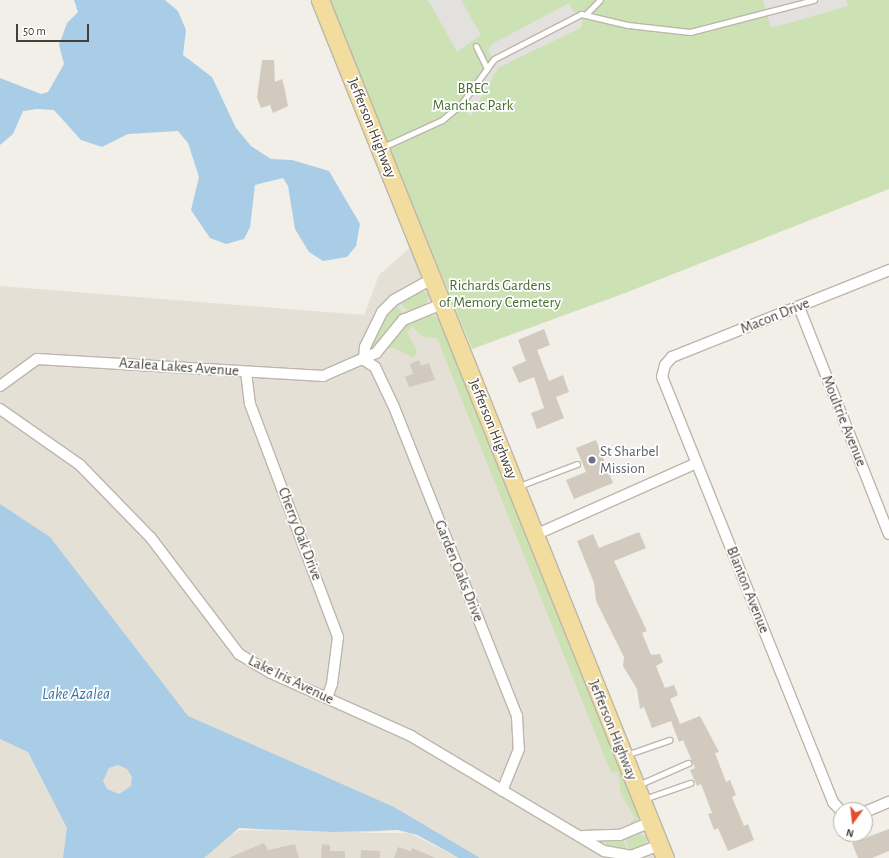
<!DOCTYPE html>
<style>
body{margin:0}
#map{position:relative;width:889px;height:858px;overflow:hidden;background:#f1efe7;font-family:"Alegreya Sans",sans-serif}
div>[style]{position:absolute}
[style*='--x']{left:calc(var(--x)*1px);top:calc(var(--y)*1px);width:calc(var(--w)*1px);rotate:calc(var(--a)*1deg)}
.residential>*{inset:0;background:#e5e0d6}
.green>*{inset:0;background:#cce1b4}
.parking>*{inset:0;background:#e3e1de}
.water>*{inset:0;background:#aacde7}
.pier>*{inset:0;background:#f1efe7}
.building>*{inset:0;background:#d2cabe;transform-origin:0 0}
.roads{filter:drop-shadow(1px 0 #bcb6ab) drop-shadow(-1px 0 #bcb6ab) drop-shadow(0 1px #bcb6ab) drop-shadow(0 -1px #bcb6ab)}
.lane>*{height:5px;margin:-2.5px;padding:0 2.5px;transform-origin:2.5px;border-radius:2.5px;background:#fff}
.street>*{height:10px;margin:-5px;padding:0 5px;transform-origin:5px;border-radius:5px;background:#fff}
.primary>*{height:17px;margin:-8.5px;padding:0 8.5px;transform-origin:8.5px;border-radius:8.5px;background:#f2dd9f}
.dots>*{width:11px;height:11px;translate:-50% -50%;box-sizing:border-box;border:2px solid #fff;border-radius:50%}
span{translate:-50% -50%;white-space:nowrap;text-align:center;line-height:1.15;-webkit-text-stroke:3.5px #fff;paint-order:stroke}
.park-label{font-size:15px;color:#466f31}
.street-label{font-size:15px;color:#443f37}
.worship-label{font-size:15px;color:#5b616d}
.left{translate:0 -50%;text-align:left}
.water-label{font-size:16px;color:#3d75a3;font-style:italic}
.north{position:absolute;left:833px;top:802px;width:40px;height:40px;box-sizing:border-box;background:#fff;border:1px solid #b4b2af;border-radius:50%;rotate:195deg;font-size:11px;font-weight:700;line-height:16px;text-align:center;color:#443f37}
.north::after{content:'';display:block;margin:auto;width:14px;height:18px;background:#e14f2f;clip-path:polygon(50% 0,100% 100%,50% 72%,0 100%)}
.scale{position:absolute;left:16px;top:24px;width:73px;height:18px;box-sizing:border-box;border:2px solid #443f37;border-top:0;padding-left:5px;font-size:12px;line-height:14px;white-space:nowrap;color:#443f37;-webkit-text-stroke:3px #fff;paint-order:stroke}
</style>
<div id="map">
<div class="residential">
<div style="clip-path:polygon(412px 246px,658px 858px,0 858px,0 286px,364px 315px,379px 275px)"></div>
</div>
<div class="green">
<div style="clip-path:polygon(329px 0,889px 0,889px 189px,625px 293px,472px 349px)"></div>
<div style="clip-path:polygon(423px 291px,429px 295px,426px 304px,409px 311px,399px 303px)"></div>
<div style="clip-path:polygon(396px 305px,404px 314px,372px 352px,369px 349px,381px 322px)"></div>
<div style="clip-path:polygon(426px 314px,436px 317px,444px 325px,640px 811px,636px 823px,626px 828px,635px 818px,621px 794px,618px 772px,611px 773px,437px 338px,423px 337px,412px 326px,407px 333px,417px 350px,414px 358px,394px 348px,386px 349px,406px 324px)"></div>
<div style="clip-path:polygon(641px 834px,648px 839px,646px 844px,630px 851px,625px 839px)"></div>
<div style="clip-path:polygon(623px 839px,628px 851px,604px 847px,607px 842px)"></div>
</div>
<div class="parking">
<div style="clip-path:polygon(428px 0,461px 0,481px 35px,457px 52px)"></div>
<div style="clip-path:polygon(763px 0,846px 0,848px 6px,771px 28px)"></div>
<div style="clip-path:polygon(569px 3px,573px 11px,583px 17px,582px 27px,498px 68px,471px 116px,458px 107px,493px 60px,488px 50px,492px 44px)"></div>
</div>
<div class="water">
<div style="clip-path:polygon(74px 0,165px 0,178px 11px,186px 30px,183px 55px,212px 77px,236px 128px,251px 146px,271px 159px,292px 160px,329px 171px,360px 224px,356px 246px,347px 257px,323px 261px,309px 252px,295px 229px,288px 186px,283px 178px,255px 185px,250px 227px,244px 239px,226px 244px,210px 238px,191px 210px,199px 177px,188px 143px,178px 131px,128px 134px,102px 147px,81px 140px,54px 110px,37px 109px,23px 111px,13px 134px,0 145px,0 78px,41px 94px,48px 92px,64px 64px,59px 45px,67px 23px,78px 12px)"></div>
<div style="clip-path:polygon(evenodd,0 504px,50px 537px,188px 716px,394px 807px,480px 858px,459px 858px,417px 835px,397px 830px,333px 832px,239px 828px,204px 858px,63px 858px,67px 828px,28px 752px,0 739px,0 504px,118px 765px,127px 769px,132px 777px,131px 786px,119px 794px,107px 789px,103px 781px,109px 768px,118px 765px)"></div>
</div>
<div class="pier">
<div style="clip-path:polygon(239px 828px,267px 830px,333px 832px,239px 830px,231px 835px)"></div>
<div style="clip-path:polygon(397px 830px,417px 835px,459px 858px,409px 833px,358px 833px)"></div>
</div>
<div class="building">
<div style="clip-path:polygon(262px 60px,274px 60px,275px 82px,282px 79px,284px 86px,288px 106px,273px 113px,270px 105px,261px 108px,257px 98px)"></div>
<div style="clip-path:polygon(544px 329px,550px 345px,537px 350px,549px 381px,563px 375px,569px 392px,556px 397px,564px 418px,537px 429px,531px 413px,544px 408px,534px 377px,519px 383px,512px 367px,526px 361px,518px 340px)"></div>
<div style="clip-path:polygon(419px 360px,421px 366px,429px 363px,435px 380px,409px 387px,405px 377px,413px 374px,410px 364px)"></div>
<div style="clip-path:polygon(596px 440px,613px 483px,574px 499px,566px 480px,586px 472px,576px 448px)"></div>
<div style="clip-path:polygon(639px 532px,646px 548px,614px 561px,647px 631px,642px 633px,651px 655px,660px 654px,663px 662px,656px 666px,665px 688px,674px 685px,678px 695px,670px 699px,680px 724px,700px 716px,719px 752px,715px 753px,726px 782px,730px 780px,736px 795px,732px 797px,744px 826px,748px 824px,754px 840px,728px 851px,718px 828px,714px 830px,708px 814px,712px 813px,701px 784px,697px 786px,690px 770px,695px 768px,683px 740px,679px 742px,671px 721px,652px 728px,644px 707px,640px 709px,637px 689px,623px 666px,624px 657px,596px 601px,594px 583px,577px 541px,593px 534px,599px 548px)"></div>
<div style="clip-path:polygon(889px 829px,889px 851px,872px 858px,858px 858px,852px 843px)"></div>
<div style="clip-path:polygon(264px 843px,268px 850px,295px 844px,299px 858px,228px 858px)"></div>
<div style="clip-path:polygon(322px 844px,330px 845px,330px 851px,345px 851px,345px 858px,321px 858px)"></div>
<div style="clip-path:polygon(398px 847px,411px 851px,412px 848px,436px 858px,394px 858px)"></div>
<div style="left:361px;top:850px;width:19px;height:8px;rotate:3deg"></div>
</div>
<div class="roads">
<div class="lane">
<div style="--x:587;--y:13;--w:18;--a:-45"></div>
<div style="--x:476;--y:46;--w:25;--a:64"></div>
<div style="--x:383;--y:147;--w:65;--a:-24.6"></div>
<div style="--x:442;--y:120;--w:26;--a:-40"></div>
<div style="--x:462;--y:103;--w:54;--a:-54"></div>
<div style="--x:494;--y:59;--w:98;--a:-27.3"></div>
<div style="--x:581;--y:14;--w:48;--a:13.2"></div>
<div style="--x:628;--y:25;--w:62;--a:6.4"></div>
<div style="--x:690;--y:32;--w:128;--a:-14.5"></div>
<div style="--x:519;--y:486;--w:62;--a:-20.8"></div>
<div style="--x:626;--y:755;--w:46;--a:-19.2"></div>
<div style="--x:638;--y:785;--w:55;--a:-23.7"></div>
<div style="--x:644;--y:799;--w:49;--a:-19.2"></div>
</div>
<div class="street">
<div style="--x:799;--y:307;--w:244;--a:68.4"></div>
<div style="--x:364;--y:360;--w:13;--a:32"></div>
<div style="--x:375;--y:367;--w:44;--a:64.6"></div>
<div style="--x:394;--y:407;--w:333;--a:68.3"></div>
<div style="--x:517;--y:716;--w:33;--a:87"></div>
<div style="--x:519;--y:749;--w:45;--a:112"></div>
<div style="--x:364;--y:360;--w:13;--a:-86"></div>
<div style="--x:365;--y:347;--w:39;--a:-64"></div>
<div style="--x:382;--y:312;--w:17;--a:-45"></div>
<div style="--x:394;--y:300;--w:43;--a:-28.9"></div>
<div style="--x:246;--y:372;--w:32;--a:83"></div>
<div style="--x:250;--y:404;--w:249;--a:69.3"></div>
<div style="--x:338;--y:637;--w:47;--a:97.3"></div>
<div style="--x:332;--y:684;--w:15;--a:110"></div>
<div style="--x:0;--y:386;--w:46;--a:-36.1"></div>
<div style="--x:37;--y:359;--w:287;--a:3.4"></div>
<div style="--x:323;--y:376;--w:58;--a:-23.5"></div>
<div style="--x:376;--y:353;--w:43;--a:-50.7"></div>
<div style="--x:403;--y:320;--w:42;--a:-22.3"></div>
<div style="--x:0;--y:409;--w:98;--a:35"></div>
<div style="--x:80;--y:465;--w:102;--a:45.8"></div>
<div style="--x:151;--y:538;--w:146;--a:52.8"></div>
<div style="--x:239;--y:654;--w:37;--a:31"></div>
<div style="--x:271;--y:673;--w:154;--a:24.2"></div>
<div style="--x:411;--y:736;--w:225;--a:30.8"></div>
<div style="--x:604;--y:851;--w:27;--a:10"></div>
<div style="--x:631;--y:856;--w:31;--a:-21"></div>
<div style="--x:535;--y:535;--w:177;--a:-24"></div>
<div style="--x:841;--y:811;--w:12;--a:-132"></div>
<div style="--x:833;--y:802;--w:458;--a:-111.9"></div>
<div style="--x:662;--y:377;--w:12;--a:-76"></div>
<div style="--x:665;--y:365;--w:11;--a:-49"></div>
<div style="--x:672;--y:357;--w:234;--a:-21.8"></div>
<div style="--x:865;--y:812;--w:26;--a:-23"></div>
<div style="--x:583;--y:836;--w:37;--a:-2"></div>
<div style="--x:620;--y:835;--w:33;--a:-23"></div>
</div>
<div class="primary">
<div style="--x:320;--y:0;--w:925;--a:68.1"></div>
</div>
</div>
<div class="dots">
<div style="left:592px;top:460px;background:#6b7280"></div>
</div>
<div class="park-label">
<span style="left:473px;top:97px">BREC<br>Manchac Park</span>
<span style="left:500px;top:294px">Richards Gardens<br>of Memory Cemetery</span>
</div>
<div class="street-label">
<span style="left:372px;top:128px;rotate:68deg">Jefferson Highway</span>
<span style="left:775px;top:316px;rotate:-22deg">Macon Drive</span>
<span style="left:179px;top:367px;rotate:4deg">Azalea Lakes Avenue</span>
<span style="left:844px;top:421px;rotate:68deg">Moultrie Avenue</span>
<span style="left:493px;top:429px;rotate:68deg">Jefferson Highway</span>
<span style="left:300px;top:534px;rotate:69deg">Cherry Oak Drive</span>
<span style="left:459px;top:571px;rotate:68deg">Garden Oaks Drive</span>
<span style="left:748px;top:590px;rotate:68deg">Blanton Avenue</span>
<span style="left:291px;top:680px;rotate:26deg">Lake Iris Avenue</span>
<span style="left:613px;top:730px;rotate:68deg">Jefferson Highway</span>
</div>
<div class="worship-label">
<span class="left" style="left:600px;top:460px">St Sharbel<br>Mission</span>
</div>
<div class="water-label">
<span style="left:76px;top:694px">Lake Azalea</span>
</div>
<div class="north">N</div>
<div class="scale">50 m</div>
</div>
